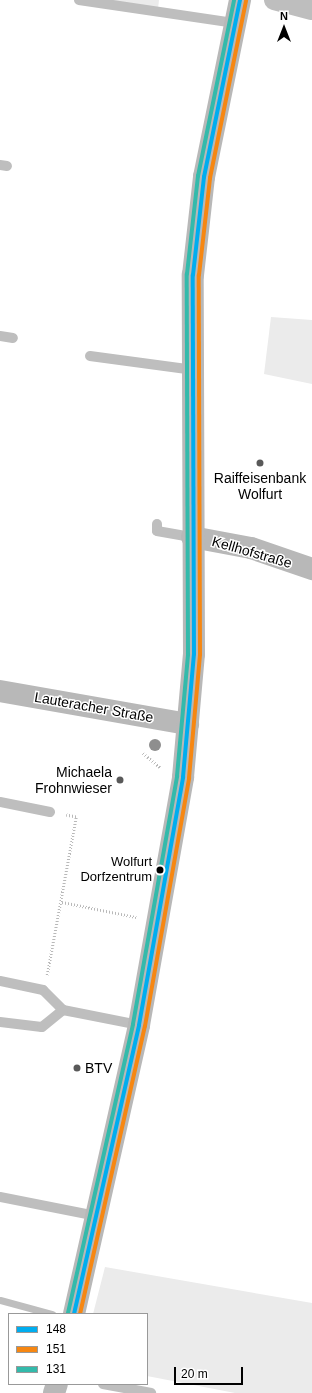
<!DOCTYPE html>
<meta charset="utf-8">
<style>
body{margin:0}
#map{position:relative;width:312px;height:1393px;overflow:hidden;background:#fff;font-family:Arial,sans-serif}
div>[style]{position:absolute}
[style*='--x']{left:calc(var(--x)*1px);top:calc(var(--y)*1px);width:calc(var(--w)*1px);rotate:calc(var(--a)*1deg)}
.green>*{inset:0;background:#ebebeb}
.stream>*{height:7px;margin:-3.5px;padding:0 3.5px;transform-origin:3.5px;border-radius:3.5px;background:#bebebe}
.path>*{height:2.5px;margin-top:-1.25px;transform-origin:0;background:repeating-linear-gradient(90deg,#b9b9b9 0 1px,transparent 0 3px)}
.lane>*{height:10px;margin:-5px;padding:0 5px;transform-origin:5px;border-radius:5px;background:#bebebe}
.street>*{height:20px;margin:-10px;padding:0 10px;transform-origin:10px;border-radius:10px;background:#bebebe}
.secondary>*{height:22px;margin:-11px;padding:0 11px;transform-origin:11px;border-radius:11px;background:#b8b8b8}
.bus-1>*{height:4px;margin:-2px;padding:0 2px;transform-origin:2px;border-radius:2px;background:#00adef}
.bus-2>*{height:4px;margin:-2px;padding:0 2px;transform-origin:2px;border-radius:2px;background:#f68712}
.bus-3>*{height:4px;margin:-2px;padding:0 2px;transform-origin:2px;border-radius:2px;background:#33baab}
.trees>*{width:12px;height:12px;margin:-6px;border-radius:50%;background:#8e8e8e}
.dots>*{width:11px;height:11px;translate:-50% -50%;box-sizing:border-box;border:2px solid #fff;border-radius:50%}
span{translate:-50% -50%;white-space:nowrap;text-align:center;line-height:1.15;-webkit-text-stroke:3px #fff;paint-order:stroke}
.bus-label{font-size:13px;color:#000}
.right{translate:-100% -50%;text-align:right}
.poi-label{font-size:14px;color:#000}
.left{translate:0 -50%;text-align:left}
.street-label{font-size:14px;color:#000}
.legend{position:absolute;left:8px;top:1313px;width:140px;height:72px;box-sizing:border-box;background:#fff;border:1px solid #999;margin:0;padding:5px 7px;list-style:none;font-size:12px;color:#000}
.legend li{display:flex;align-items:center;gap:8px;height:20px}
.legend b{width:20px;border:1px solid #999}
.north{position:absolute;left:264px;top:8px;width:40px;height:40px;-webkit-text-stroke:3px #fff;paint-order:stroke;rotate:0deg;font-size:11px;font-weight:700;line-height:16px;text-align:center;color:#000}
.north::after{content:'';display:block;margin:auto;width:14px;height:18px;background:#000;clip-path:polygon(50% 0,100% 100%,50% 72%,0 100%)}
.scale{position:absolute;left:174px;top:1367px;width:69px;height:18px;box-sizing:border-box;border:2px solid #000;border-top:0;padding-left:5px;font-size:12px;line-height:14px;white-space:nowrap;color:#000;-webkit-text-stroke:3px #fff;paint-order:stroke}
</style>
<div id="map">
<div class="green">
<div style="clip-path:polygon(103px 0,159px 0,158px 9px)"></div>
<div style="clip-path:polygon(271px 317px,312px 320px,312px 384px,264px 374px)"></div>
<div style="clip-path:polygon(105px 1267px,312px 1303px,312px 1393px,235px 1393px,147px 1376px,147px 1314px,93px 1314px)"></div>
</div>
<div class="stream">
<div style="--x:0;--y:1300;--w:54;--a:15.1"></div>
</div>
<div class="path">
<div style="--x:143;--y:753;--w:23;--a:40"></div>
<div style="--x:62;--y:902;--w:76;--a:11.5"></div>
<div style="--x:47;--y:975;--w:161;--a:-79.6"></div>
<div style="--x:76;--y:817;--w:10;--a:-169"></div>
</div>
<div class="lane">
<div style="--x:79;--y:0;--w:158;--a:8.4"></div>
<div style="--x:0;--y:165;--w:7;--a:8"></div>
<div style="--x:0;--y:336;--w:13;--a:9"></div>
<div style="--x:90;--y:356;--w:105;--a:7.7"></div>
<div style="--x:157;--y:524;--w:7;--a:90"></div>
<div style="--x:157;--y:531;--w:36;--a:10"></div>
<div style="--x:0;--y:802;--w:51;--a:11.3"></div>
<div style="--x:0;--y:981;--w:44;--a:11.8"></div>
<div style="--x:43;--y:990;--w:28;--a:45"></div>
<div style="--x:63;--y:1010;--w:77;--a:11.2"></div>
<div style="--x:0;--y:1022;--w:42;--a:6.8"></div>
<div style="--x:42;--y:1027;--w:27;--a:-39"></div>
<div style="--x:0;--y:1197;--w:99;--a:11.1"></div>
<div style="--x:103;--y:1384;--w:49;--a:10.6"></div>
</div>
<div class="street">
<div style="--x:274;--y:0;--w:39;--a:15"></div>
</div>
<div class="secondary">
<div style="--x:192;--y:537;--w:60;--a:10.6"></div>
<div style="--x:251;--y:548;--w:65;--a:19"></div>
<div style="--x:0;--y:691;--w:191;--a:10"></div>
<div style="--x:74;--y:1314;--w:296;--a:-77.3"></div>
<div style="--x:139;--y:1025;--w:252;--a:-79.9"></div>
<div style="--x:183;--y:777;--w:123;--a:-84.9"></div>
<div style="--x:194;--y:654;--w:379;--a:-90.2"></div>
<div style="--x:193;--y:275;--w:99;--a:-83.6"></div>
<div style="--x:204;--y:177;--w:181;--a:-78.5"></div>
<div style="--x:54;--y:1393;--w:9;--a:-72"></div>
</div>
<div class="bus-1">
<div style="--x:74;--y:1314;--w:296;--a:-77.3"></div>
<div style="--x:139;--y:1025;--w:252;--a:-79.9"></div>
<div style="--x:183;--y:777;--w:123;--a:-84.9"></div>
<div style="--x:194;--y:654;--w:379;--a:-90.2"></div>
<div style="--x:193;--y:275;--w:99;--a:-83.6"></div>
<div style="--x:204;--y:177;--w:181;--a:-78.5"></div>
</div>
<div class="bus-2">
<div style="--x:80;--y:1314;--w:295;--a:-77.3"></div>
<div style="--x:145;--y:1026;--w:252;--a:-79.9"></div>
<div style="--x:189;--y:778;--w:124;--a:-84.9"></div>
<div style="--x:200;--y:654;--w:379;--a:-90.2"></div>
<div style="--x:199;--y:275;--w:98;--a:-83.5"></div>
<div style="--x:210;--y:178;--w:181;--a:-78.5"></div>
</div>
<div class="bus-3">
<div style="--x:68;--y:1313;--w:296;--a:-77.3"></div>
<div style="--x:133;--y:1024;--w:252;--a:-79.9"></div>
<div style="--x:177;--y:776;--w:122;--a:-84.8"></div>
<div style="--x:188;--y:654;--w:380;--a:-90.2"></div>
<div style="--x:187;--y:274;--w:99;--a:-83.6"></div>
<div style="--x:198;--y:176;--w:180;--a:-78.4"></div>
</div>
<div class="trees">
<div style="left:155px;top:745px"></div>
</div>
<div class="dots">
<div style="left:260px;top:463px;background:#595959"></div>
<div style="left:120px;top:780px;background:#595959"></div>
<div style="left:160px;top:870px;background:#000"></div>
<div style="left:77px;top:1068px;background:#595959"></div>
</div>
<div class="bus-label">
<span class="right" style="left:152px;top:870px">Wolfurt<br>Dorfzentrum</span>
</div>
<div class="poi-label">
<span style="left:260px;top:486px">Raiffeisenbank<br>Wolfurt</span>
<span class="right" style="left:112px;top:780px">Michaela<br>Frohnwieser</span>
<span class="left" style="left:85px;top:1068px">BTV</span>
</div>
<div class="street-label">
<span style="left:252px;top:552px;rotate:16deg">Kellhofstraße</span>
<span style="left:94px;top:707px;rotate:10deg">Lauteracher Straße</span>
</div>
<ul class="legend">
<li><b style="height:5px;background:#00adef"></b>148</li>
<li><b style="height:5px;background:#f68712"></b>151</li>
<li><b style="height:5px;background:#33baab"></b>131</li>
</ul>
<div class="north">N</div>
<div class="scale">20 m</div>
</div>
